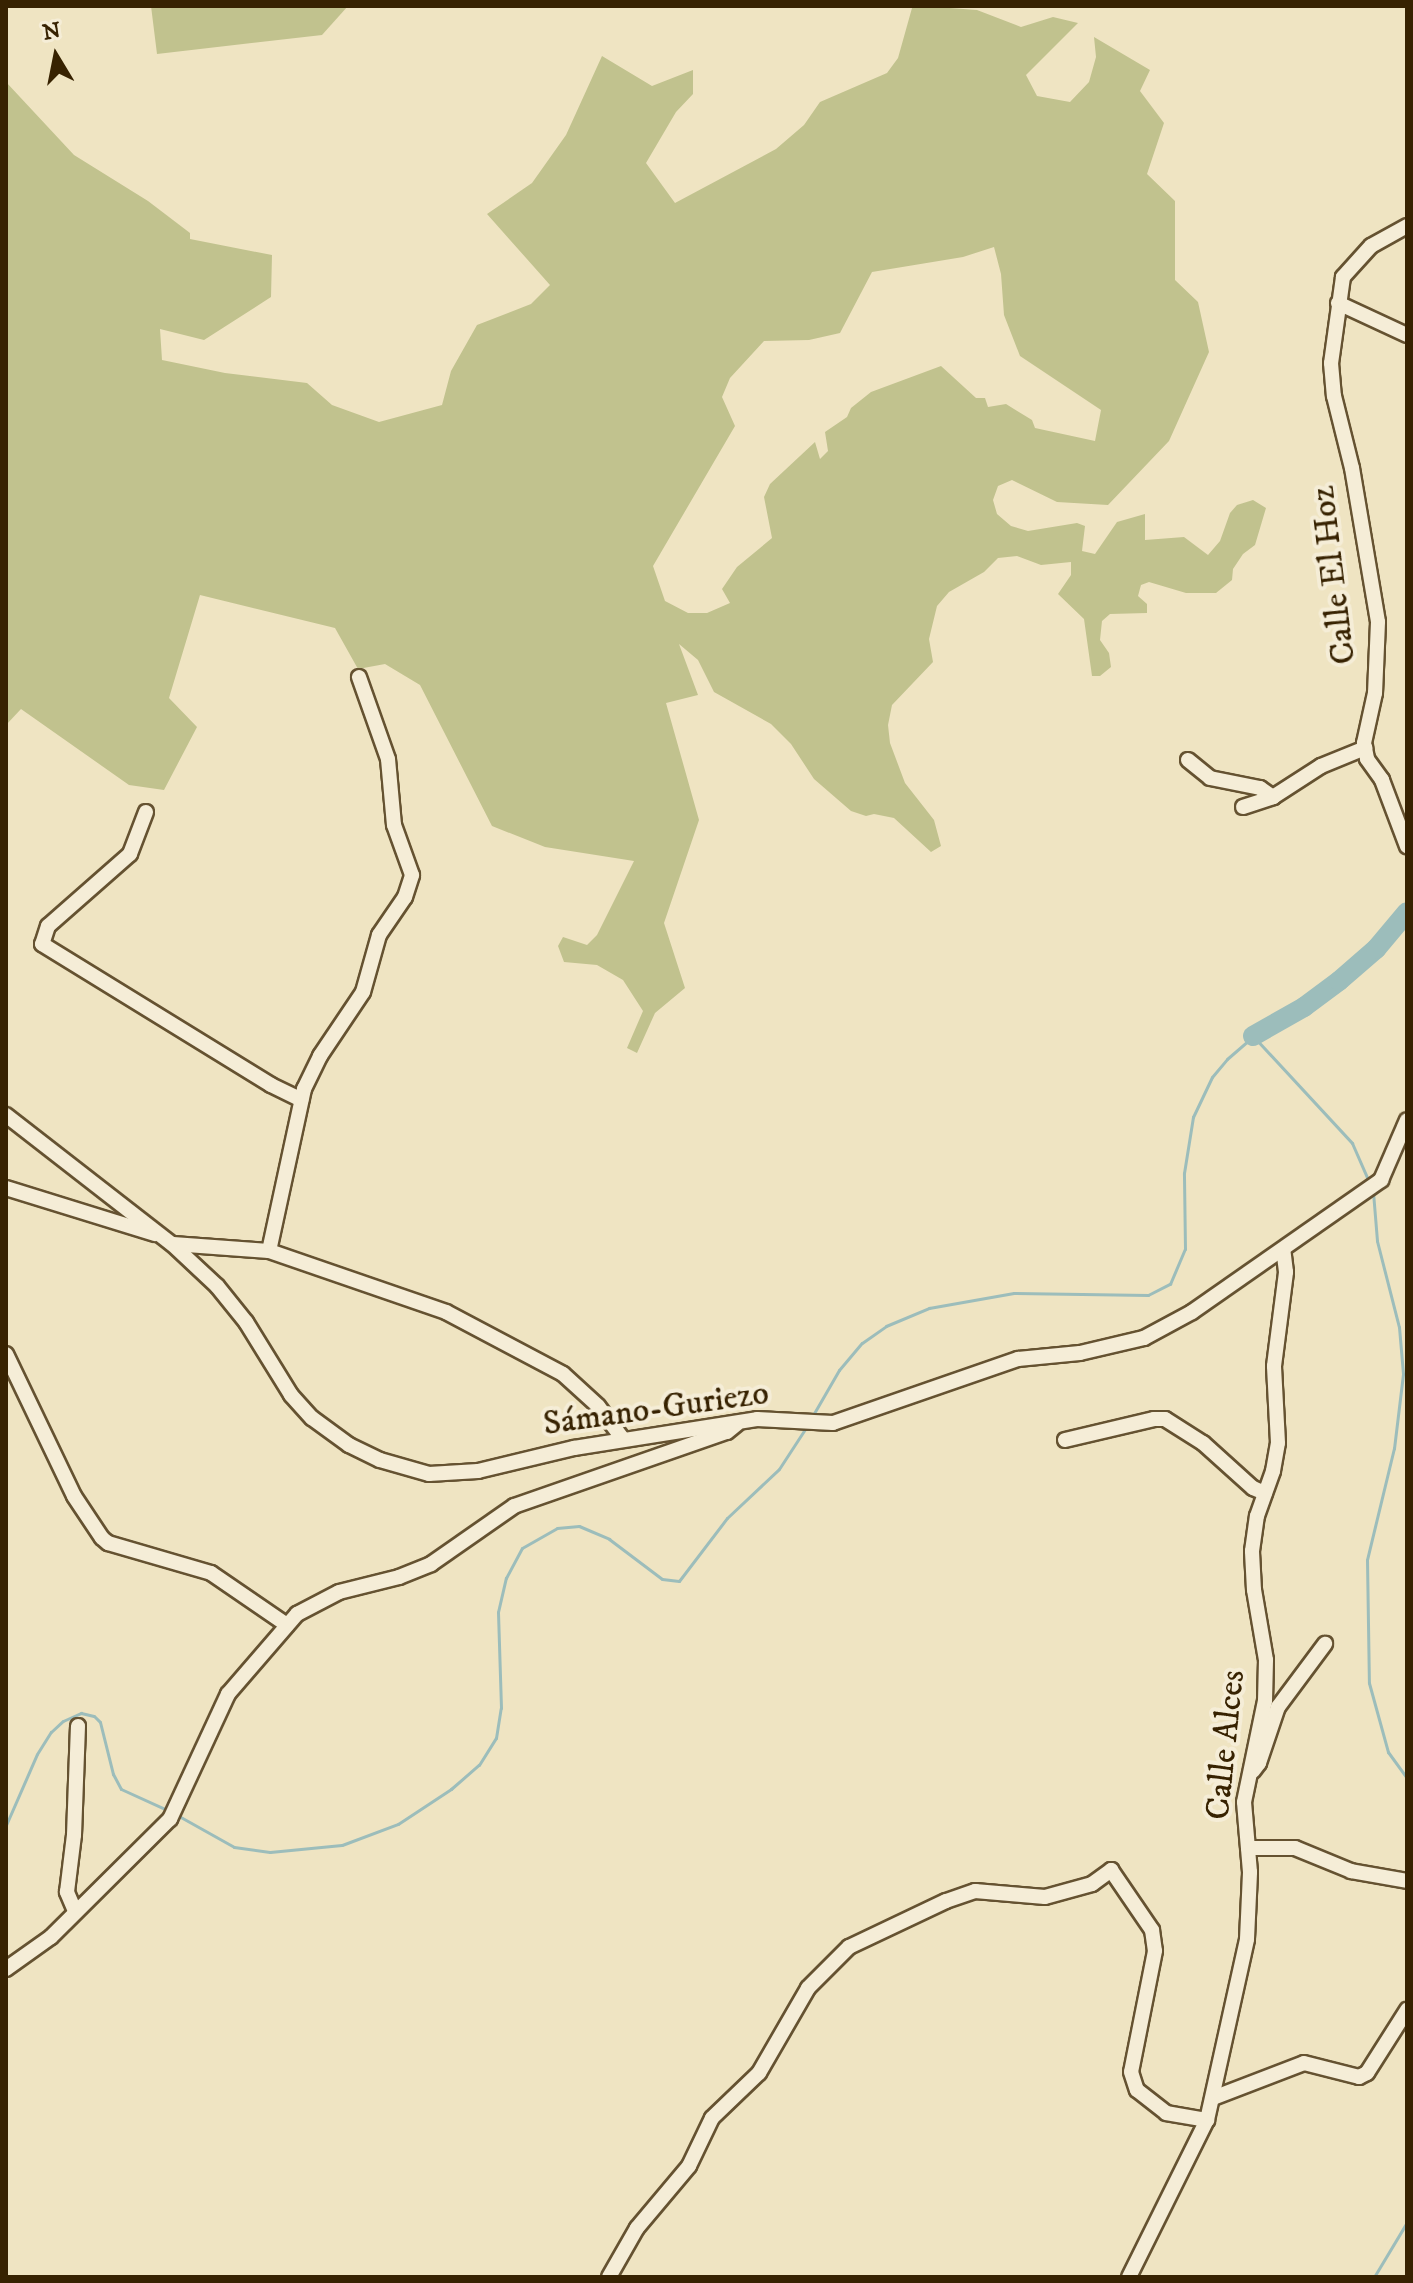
<!DOCTYPE html>
<meta charset="utf-8">
<style>
body{margin:0}
#map{position:relative;width:1413px;height:2283px;overflow:hidden;background:#efe4c2;font-family:"IM FELL DW Pica",serif}
div>[style]{position:absolute}
[style*='--x']{left:calc(var(--x)*1px);top:calc(var(--y)*1px);width:calc(var(--w)*1px);rotate:calc(var(--a)*1deg)}
.green>*{inset:0;background:#c1c28e}
.stream>*{height:3px;margin:-1.5px;padding:0 1.5px;transform-origin:1.5px;border-radius:1.5px;background:#9cbdbb}
.river>*{height:20px;margin:-10px;padding:0 10px;transform-origin:10px;border-radius:10px;background:#9cbdbb}
.roads{filter:drop-shadow(2px 0 #655231) drop-shadow(-2px 0 #655231) drop-shadow(0 2px #655231) drop-shadow(0 -2px #655231)}
.minor>*{height:14px;margin:-7px;padding:0 7px;transform-origin:7px;border-radius:7px;background:#f5edd7}
span{translate:-50% -50%;white-space:nowrap;text-align:center;line-height:1.15;-webkit-text-stroke:8px #f5edd7;paint-order:stroke}
.street-label{font-size:34px;color:#372201}
.frame{position:absolute;inset:0;border:8px solid #372201;pointer-events:none}
.north{position:absolute;left:16px;top:16px;width:80px;height:80px;-webkit-text-stroke:6px #f5edd7;paint-order:stroke;rotate:350deg;font-size:22px;font-weight:700;line-height:32px;text-align:center;color:#372201}
.north::after{content:'';display:block;margin:auto;width:28px;height:36px;background:#372201;clip-path:polygon(50% 0,100% 100%,50% 72%,0 100%)}
</style>
<div id="map">
<div class="green">
<div style="clip-path:polygon(151px 6px,348px 6px,322px 35px,157px 54px)"></div>
<div style="clip-path:polygon(evenodd,922px 6px,977px 10px,1021px 27px,1053px 17px,1078px 23px,1026px 75px,1037px 96px,1070px 102px,1089px 82px,1096px 57px,1094px 37px,1150px 70px,1140px 91px,1164px 123px,1147px 174px,1175px 201px,1175px 280px,1198px 302px,1209px 352px,1169px 441px,1108px 505px,1057px 502px,1012px 480px,998px 486px,993px 500px,997px 514px,1011px 526px,1028px 531px,1077px 523px,1085px 526px,1082px 551px,1095px 554px,1117px 522px,1145px 514px,1145px 540px,1184px 537px,1208px 555px,1220px 541px,1230px 513px,1237px 505px,1253px 500px,1266px 508px,1255px 545px,1243px 554px,1233px 569px,1232px 580px,1216px 593px,1186px 593px,1149px 582px,1141px 585px,1138px 596px,1147px 604px,1147px 613px,1110px 614px,1102px 621px,1100px 640px,1109px 653px,1111px 667px,1100px 676px,1092px 676px,1084px 619px,1058px 594px,1071px 575px,1071px 562px,1041px 565px,1017px 556px,998px 558px,984px 572px,949px 592px,937px 606px,929px 639px,933px 662px,892px 705px,888px 725px,890px 743px,905px 783px,934px 820px,941px 846px,931px 852px,894px 818px,874px 814px,866px 816px,851px 811px,814px 779px,791px 744px,771px 724px,714px 692px,698px 660px,679px 644px,698px 695px,666px 703px,699px 820px,664px 923px,685px 988px,655px 1013px,637px 1053px,627px 1048px,643px 1011px,623px 980px,597px 965px,564px 962px,558px 946px,563px 937px,587px 945px,597px 935px,634px 861px,545px 847px,492px 826px,420px 685px,385px 664px,358px 669px,335px 628px,200px 595px,169px 698px,197px 727px,164px 790px,129px 785px,21px 709px,6px 725px,6px 82px,74px 155px,148px 201px,190px 233px,190px 239px,272px 255px,271px 297px,204px 340px,160px 329px,162px 360px,225px 373px,307px 383px,332px 405px,379px 422px,442px 405px,451px 371px,477px 325px,531px 304px,550px 285px,487px 214px,532px 183px,566px 135px,602px 56px,652px 86px,693px 70px,693px 94px,676px 112px,646px 163px,675px 203px,776px 149px,804px 125px,820px 102px,887px 73px,898px 58px,912px 8px,922px 6px,994px 247px,1001px 274px,1004px 315px,1020px 356px,1101px 410px,1095px 441px,1035px 428px,1032px 420px,1006px 404px,988px 407px,985px 398px,976px 398px,941px 366px,871px 392px,851px 408px,847px 417px,825px 432px,828px 451px,820px 459px,815px 442px,770px 484px,764px 497px,772px 538px,737px 567px,722px 589px,730px 603px,707px 613px,688px 613px,665px 601px,653px 566px,735px 426px,722px 397px,730px 378px,764px 341px,809px 340px,840px 333px,872px 272px,963px 257px,994px 247px)"></div>
</div>
<div class="stream">
<div style="--x:1373;--y:1192;--w:49;--a:85.3"></div>
<div style="--x:1377;--y:1241;--w:89;--a:75.7"></div>
<div style="--x:1399;--y:1327;--w:47;--a:85.1"></div>
<div style="--x:1403;--y:1374;--w:75;--a:96.9"></div>
<div style="--x:1394;--y:1448;--w:115;--a:103.6"></div>
<div style="--x:1367;--y:1560;--w:123;--a:89.1"></div>
<div style="--x:1369;--y:1683;--w:72;--a:74.6"></div>
<div style="--x:1388;--y:1752;--w:32;--a:54"></div>
<div style="--x:813;--y:1415;--w:52;--a:-60"></div>
<div style="--x:839;--y:1370;--w:35;--a:-50"></div>
<div style="--x:862;--y:1343;--w:29;--a:-35"></div>
<div style="--x:886;--y:1326;--w:47;--a:-22.7"></div>
<div style="--x:929;--y:1308;--w:86;--a:-10"></div>
<div style="--x:1014;--y:1293;--w:134;--a:0.9"></div>
<div style="--x:1148;--y:1295;--w:25;--a:-27"></div>
<div style="--x:1170;--y:1284;--w:38;--a:-67"></div>
<div style="--x:1185;--y:1249;--w:76;--a:-90.8"></div>
<div style="--x:1184;--y:1173;--w:57;--a:-80.9"></div>
<div style="--x:1193;--y:1117;--w:44;--a:-64.6"></div>
<div style="--x:1212;--y:1077;--w:23;--a:-50"></div>
<div style="--x:1227;--y:1059;--w:35;--a:-41"></div>
<div style="--x:1253;--y:1036;--w:146;--a:47.2"></div>
<div style="--x:1352;--y:1143;--w:43;--a:66.4"></div>
<div style="--x:177;--y:1815;--w:65;--a:29.3"></div>
<div style="--x:234;--y:1847;--w:36;--a:8"></div>
<div style="--x:270;--y:1852;--w:72;--a:-5.6"></div>
<div style="--x:342;--y:1845;--w:60;--a:-20.6"></div>
<div style="--x:398;--y:1824;--w:64;--a:-33.4"></div>
<div style="--x:451;--y:1789;--w:37;--a:-41"></div>
<div style="--x:479;--y:1765;--w:32;--a:-58"></div>
<div style="--x:496;--y:1738;--w:30;--a:-81"></div>
<div style="--x:501;--y:1708;--w:96;--a:-91.8"></div>
<div style="--x:498;--y:1612;--w:35;--a:-77"></div>
<div style="--x:506;--y:1578;--w:34;--a:-62"></div>
<div style="--x:522;--y:1548;--w:40;--a:-29.7"></div>
<div style="--x:557;--y:1528;--w:22;--a:-5"></div>
<div style="--x:579;--y:1526;--w:33;--a:23"></div>
<div style="--x:609;--y:1539;--w:66;--a:37"></div>
<div style="--x:662;--y:1579;--w:17;--a:7"></div>
<div style="--x:679;--y:1581;--w:79;--a:-52.7"></div>
<div style="--x:727;--y:1518;--w:71;--a:-43.3"></div>
<div style="--x:779;--y:1469;--w:51;--a:-56.9"></div>
<div style="--x:6;--y:1825;--w:77;--a:-66.4"></div>
<div style="--x:37;--y:1754;--w:26;--a:-58"></div>
<div style="--x:51;--y:1732;--w:16;--a:-43"></div>
<div style="--x:63;--y:1721;--w:20;--a:-24"></div>
<div style="--x:81;--y:1713;--w:13;--a:13"></div>
<div style="--x:94;--y:1716;--w:8;--a:45"></div>
<div style="--x:100;--y:1722;--w:54;--a:76"></div>
<div style="--x:113;--y:1774;--w:17;--a:62"></div>
<div style="--x:121;--y:1789;--w:51;--a:24.5"></div>
<div style="--x:1374;--y:2277;--w:64;--a:-59"></div>
</div>
<div class="river">
<div style="--x:1253;--y:1036;--w:59;--a:-29.6"></div>
<div style="--x:1304;--y:1007;--w:44;--a:-36.6"></div>
<div style="--x:1339;--y:981;--w:49;--a:-40.9"></div>
<div style="--x:1376;--y:949;--w:48;--a:-50"></div>
</div>
<div class="roads">
<div class="minor">
<div style="--x:1407;--y:226;--w:41;--a:150.9"></div>
<div style="--x:1371;--y:246;--w:42;--a:132.1"></div>
<div style="--x:1343;--y:277;--w:87;--a:97.9"></div>
<div style="--x:1331;--y:363;--w:33;--a:85"></div>
<div style="--x:1334;--y:396;--w:74;--a:76"></div>
<div style="--x:1352;--y:468;--w:156;--a:80.4"></div>
<div style="--x:1378;--y:622;--w:71;--a:92.4"></div>
<div style="--x:1375;--y:693;--w:51;--a:102.4"></div>
<div style="--x:1364;--y:743;--w:16;--a:79"></div>
<div style="--x:1367;--y:759;--w:26;--a:54"></div>
<div style="--x:1382;--y:780;--w:71;--a:69.3"></div>
<div style="--x:1338;--y:303;--w:76;--a:24.9"></div>
<div style="--x:1188;--y:760;--w:28;--a:39"></div>
<div style="--x:1210;--y:778;--w:51;--a:11.3"></div>
<div style="--x:1260;--y:788;--w:16;--a:35"></div>
<div style="--x:1243;--y:807;--w:32;--a:-18"></div>
<div style="--x:1273;--y:797;--w:57;--a:-32.9"></div>
<div style="--x:1321;--y:766;--w:48;--a:-22.2"></div>
<div style="--x:146;--y:812;--w:45;--a:110.9"></div>
<div style="--x:130;--y:854;--w:109;--a:138.7"></div>
<div style="--x:48;--y:926;--w:19;--a:108"></div>
<div style="--x:42;--y:944;--w:269;--a:31.6"></div>
<div style="--x:271;--y:1085;--w:34;--a:26"></div>
<div style="--x:6;--y:1115;--w:210;--a:37.9"></div>
<div style="--x:172;--y:1244;--w:62;--a:43"></div>
<div style="--x:217;--y:1286;--w:46;--a:51.1"></div>
<div style="--x:246;--y:1322;--w:86;--a:58.3"></div>
<div style="--x:291;--y:1395;--w:31;--a:48"></div>
<div style="--x:312;--y:1418;--w:46;--a:36.1"></div>
<div style="--x:349;--y:1445;--w:34;--a:26"></div>
<div style="--x:380;--y:1460;--w:51;--a:15.9"></div>
<div style="--x:429;--y:1474;--w:49;--a:-3.5"></div>
<div style="--x:478;--y:1471;--w:99;--a:-13.5"></div>
<div style="--x:574;--y:1448;--w:185;--a:-9"></div>
<div style="--x:757;--y:1419;--w:76;--a:3"></div>
<div style="--x:833;--y:1423;--w:196;--a:-19.1"></div>
<div style="--x:1018;--y:1359;--w:62;--a:-5.5"></div>
<div style="--x:1080;--y:1353;--w:66;--a:-13.2"></div>
<div style="--x:1144;--y:1338;--w:55;--a:-28.4"></div>
<div style="--x:1192;--y:1312;--w:231;--a:-34.9"></div>
<div style="--x:1381;--y:1180;--w:65;--a:-66.6"></div>
<div style="--x:6;--y:1188;--w:156;--a:17.2"></div>
<div style="--x:173;--y:1244;--w:96;--a:4.2"></div>
<div style="--x:269;--y:1251;--w:187;--a:19"></div>
<div style="--x:446;--y:1312;--w:132;--a:27.9"></div>
<div style="--x:563;--y:1374;--w:47;--a:42.4"></div>
<div style="--x:598;--y:1406;--w:41;--a:52.9"></div>
<div style="--x:269;--y:1251;--w:166;--a:-77.8"></div>
<div style="--x:304;--y:1089;--w:37;--a:-64"></div>
<div style="--x:320;--y:1056;--w:77;--a:-56.1"></div>
<div style="--x:363;--y:992;--w:59;--a:-74.3"></div>
<div style="--x:379;--y:935;--w:46;--a:-55.6"></div>
<div style="--x:405;--y:897;--w:23;--a:-72"></div>
<div style="--x:412;--y:875;--w:53;--a:-109.8"></div>
<div style="--x:394;--y:825;--w:66;--a:-95.2"></div>
<div style="--x:388;--y:759;--w:87;--a:-109.5"></div>
<div style="--x:6;--y:1354;--w:157;--a:64.4"></div>
<div style="--x:74;--y:1496;--w:50;--a:56.3"></div>
<div style="--x:102;--y:1538;--w:8;--a:40"></div>
<div style="--x:108;--y:1543;--w:107;--a:16.2"></div>
<div style="--x:211;--y:1573;--w:92;--a:34.4"></div>
<div style="--x:1065;--y:1440;--w:91;--a:-13.3"></div>
<div style="--x:1154;--y:1419;--w:11;--a:0"></div>
<div style="--x:1165;--y:1419;--w:45;--a:32.3"></div>
<div style="--x:1203;--y:1443;--w:67;--a:42"></div>
<div style="--x:1253;--y:1488;--w:13;--a:23"></div>
<div style="--x:1253;--y:1771;--w:10;--a:-53"></div>
<div style="--x:1259;--y:1763;--w:59;--a:-71.3"></div>
<div style="--x:1278;--y:1707;--w:79;--a:-53.3"></div>
<div style="--x:1248;--y:1848;--w:47;--a:0"></div>
<div style="--x:1295;--y:1848;--w:61;--a:22.3"></div>
<div style="--x:1351;--y:1871;--w:57;--a:10.1"></div>
<div style="--x:75;--y:1911;--w:21;--a:-113"></div>
<div style="--x:67;--y:1892;--w:57;--a:-83"></div>
<div style="--x:74;--y:1835;--w:109;--a:-87.9"></div>
<div style="--x:6;--y:1969;--w:55;--a:-35.4"></div>
<div style="--x:51;--y:1937;--w:168;--a:-44.8"></div>
<div style="--x:170;--y:1819;--w:138;--a:-65.1"></div>
<div style="--x:228;--y:1694;--w:106;--a:-49.2"></div>
<div style="--x:297;--y:1614;--w:47;--a:-27.6"></div>
<div style="--x:339;--y:1592;--w:62;--a:-14"></div>
<div style="--x:399;--y:1577;--w:35;--a:-22"></div>
<div style="--x:431;--y:1564;--w:101;--a:-34.9"></div>
<div style="--x:514;--y:1506;--w:225;--a:-19.2"></div>
<div style="--x:727;--y:1432;--w:13;--a:-39"></div>
<div style="--x:1213;--y:2098;--w:97;--a:-21"></div>
<div style="--x:1304;--y:2063;--w:57;--a:14.3"></div>
<div style="--x:1359;--y:2077;--w:9;--a:-27"></div>
<div style="--x:1367;--y:2073;--w:75;--a:-57.6"></div>
<div style="--x:609;--y:2277;--w:56;--a:-60.3"></div>
<div style="--x:637;--y:2228;--w:81;--a:-50"></div>
<div style="--x:689;--y:2166;--w:53;--a:-64.4"></div>
<div style="--x:712;--y:2118;--w:65;--a:-43.8"></div>
<div style="--x:759;--y:2073;--w:98;--a:-60"></div>
<div style="--x:808;--y:1988;--w:58;--a:-45"></div>
<div style="--x:849;--y:1947;--w:107;--a:-25.4"></div>
<div style="--x:946;--y:1901;--w:31;--a:-19"></div>
<div style="--x:975;--y:1891;--w:70;--a:4.9"></div>
<div style="--x:1045;--y:1897;--w:49;--a:-15.5"></div>
<div style="--x:1092;--y:1884;--w:24;--a:-36"></div>
<div style="--x:1111;--y:1870;--w:73;--a:55.7"></div>
<div style="--x:1152;--y:1930;--w:21;--a:82"></div>
<div style="--x:1155;--y:1951;--w:123;--a:101.2"></div>
<div style="--x:1131;--y:2072;--w:19;--a:72"></div>
<div style="--x:1137;--y:2090;--w:37;--a:38"></div>
<div style="--x:1166;--y:2113;--w:42;--a:9.7"></div>
<div style="--x:1129;--y:2277;--w:175;--a:-63.6"></div>
<div style="--x:1207;--y:2120;--w:185;--a:-77.5"></div>
<div style="--x:1247;--y:1939;--w:67;--a:-87.4"></div>
<div style="--x:1250;--y:1872;--w:70;--a:-94.9"></div>
<div style="--x:1244;--y:1802;--w:103;--a:-78.3"></div>
<div style="--x:1265;--y:1701;--w:41;--a:-88.6"></div>
<div style="--x:1266;--y:1660;--w:71;--a:-99.7"></div>
<div style="--x:1254;--y:1590;--w:39;--a:-93"></div>
<div style="--x:1252;--y:1551;--w:35;--a:-82"></div>
<div style="--x:1257;--y:1516;--w:48;--a:-70.4"></div>
<div style="--x:1273;--y:1471;--w:28;--a:-80"></div>
<div style="--x:1278;--y:1443;--w:77;--a:-93"></div>
<div style="--x:1274;--y:1366;--w:95;--a:-82.7"></div>
<div style="--x:1286;--y:1272;--w:23;--a:-97"></div>
</div>
</div>
<div class="street-label">
<span style="left:1334px;top:575px;rotate:-97deg">Calle El Hoz</span>
<span style="left:656px;top:1409px;rotate:-8deg">Sámano-Guriezo</span>
<span style="left:1226px;top:1745px;rotate:-84deg">Calle Alces</span>
</div>
<div class="frame"></div>
<div class="north">N</div>
</div>
